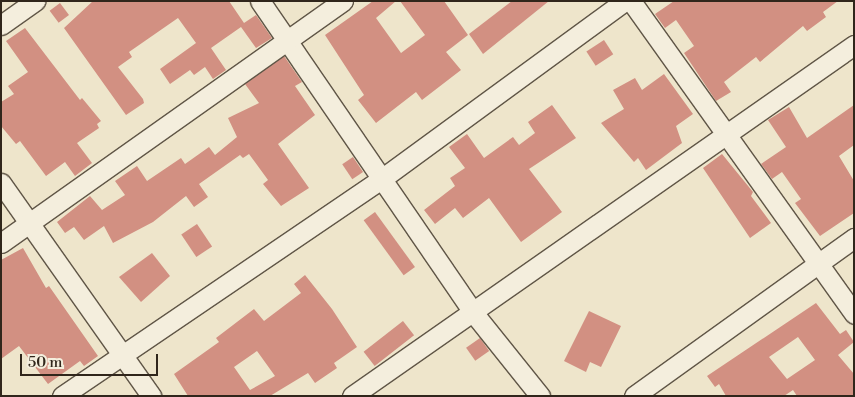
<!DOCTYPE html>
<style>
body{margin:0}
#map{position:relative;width:855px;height:397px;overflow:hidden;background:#eee5cb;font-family:"Libre Bodoni",serif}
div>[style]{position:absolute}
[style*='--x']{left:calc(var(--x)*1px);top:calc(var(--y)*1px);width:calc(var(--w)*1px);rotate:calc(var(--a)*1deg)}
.building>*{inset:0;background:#d29082;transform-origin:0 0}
.roads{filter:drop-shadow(1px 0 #605647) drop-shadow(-1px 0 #605647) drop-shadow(0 1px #605647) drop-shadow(0 -1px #605647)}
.minor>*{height:19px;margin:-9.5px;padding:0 9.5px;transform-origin:9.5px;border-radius:9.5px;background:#f4eedd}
span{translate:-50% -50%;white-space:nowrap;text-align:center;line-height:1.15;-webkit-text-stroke:5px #f4eedd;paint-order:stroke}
.frame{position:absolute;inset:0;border:2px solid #30261b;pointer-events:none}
.scale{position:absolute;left:20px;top:354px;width:138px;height:22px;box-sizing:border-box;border:2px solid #30261b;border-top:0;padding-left:6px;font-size:15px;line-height:18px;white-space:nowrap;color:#30261b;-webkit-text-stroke:4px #f4eedd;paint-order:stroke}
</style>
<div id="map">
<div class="building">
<div style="clip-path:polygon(93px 1px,229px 1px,244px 23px,256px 15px,272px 38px,256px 48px,241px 27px,211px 48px,226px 70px,213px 79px,205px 67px,194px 75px,190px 70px,170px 84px,160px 69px,196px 43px,178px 18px,129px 52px,132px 57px,118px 67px,143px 99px,144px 103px,126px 115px,64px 28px)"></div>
<div style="clip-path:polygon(373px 1px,396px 1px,376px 18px,401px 53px,425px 35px,400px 1px,444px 1px,468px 35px,446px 52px,461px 70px,422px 100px,416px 92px,376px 123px,358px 100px,364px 95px,325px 35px)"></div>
<div style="clip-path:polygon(512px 1px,549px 1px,483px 54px,469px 34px)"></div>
<div style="clip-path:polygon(674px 1px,838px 1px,823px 12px,826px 17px,807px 31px,803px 26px,760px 62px,756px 57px,724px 82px,731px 92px,716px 101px,684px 53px,694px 46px,676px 20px,665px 28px,655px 14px)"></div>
<div style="left:60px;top:3px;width:15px;height:13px;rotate:53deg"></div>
<div style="clip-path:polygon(25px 28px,80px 100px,82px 98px,101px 121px,97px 124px,99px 128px,77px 143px,92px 163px,75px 176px,65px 162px,46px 176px,20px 141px,16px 144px,1px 126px,1px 102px,14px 94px,8px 86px,28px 72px,6px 41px)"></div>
<div style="left:604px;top:40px;width:17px;height:21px;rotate:57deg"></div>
<div style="clip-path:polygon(284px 56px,302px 82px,295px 86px,315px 115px,278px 144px,309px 188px,281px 206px,263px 184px,268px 180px,249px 154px,243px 158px,240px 155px,199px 184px,208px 197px,194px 207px,186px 196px,153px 222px,113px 243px,104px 226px,84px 240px,74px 227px,65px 233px,57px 222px,90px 196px,102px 210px,125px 195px,115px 181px,137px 166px,147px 181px,181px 158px,185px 164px,209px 147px,215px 155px,237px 137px,228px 118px,259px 103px,245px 84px)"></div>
<div style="clip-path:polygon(664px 74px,693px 114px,676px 126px,682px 143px,646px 170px,638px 158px,634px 162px,601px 123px,624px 109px,613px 90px,635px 78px,642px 90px)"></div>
<div style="clip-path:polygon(552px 105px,576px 138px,529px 169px,562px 212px,521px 242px,489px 198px,463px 218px,455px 208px,435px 224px,424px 210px,455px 186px,450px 178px,465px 168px,449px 147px,467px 134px,484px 158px,513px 137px,519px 145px,535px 133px,528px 122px)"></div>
<div style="clip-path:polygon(854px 105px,854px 145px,839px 156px,854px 181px,854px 213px,820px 236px,795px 203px,801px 199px,782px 172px,772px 179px,761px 164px,786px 147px,768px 120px,789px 107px,807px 138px)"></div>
<div style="clip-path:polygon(722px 154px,753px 192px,751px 196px,771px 223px,750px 238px,703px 168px)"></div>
<div style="left:353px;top:157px;width:18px;height:13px;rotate:56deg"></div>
<div style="left:375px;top:212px;width:68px;height:14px;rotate:54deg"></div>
<div style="left:197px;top:224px;width:27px;height:19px;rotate:56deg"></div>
<div style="clip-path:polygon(23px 248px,46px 288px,49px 286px,98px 356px,84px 366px,80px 361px,48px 384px,19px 346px,1px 359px,1px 260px)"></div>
<div style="clip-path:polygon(152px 253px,170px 276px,141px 302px,119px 277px)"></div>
<div style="clip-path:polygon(evenodd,305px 275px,332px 309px,357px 347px,334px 363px,337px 368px,315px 383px,308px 373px,270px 396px,188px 396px,174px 374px,219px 342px,216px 338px,254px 309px,264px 321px,301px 293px,294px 284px,305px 275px,257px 351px,275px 376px,250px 390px,234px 367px,257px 351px)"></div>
<div style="clip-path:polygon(evenodd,816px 303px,840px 334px,846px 330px,854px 342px,838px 355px,854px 374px,854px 396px,797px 396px,793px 390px,784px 396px,726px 396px,719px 384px,715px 387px,707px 376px,816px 303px,798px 337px,815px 360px,787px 379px,769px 357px,798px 337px)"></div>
<div style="clip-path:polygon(589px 311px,621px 326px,601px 367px,590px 362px,586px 372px,564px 361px)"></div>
<div style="left:403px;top:321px;width:18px;height:50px;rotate:52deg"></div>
<div style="left:480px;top:338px;width:16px;height:17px;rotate:55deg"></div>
</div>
<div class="roads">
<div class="minor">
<div style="--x:260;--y:1;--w:376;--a:55.6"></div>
<div style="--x:472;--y:311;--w:109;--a:51.3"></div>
<div style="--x:631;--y:1;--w:384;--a:54.5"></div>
<div style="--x:1;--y:25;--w:42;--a:-35.2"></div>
<div style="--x:1;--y:183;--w:261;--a:54.8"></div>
<div style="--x:1;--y:243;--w:419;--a:-35.3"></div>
<div style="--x:62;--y:396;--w:384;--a:-34.2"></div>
<div style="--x:380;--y:180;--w:303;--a:-36.2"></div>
<div style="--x:352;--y:396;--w:613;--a:-34.96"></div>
<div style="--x:634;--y:396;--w:271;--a:-35.7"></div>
</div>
</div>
<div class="frame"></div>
<div class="scale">50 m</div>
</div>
